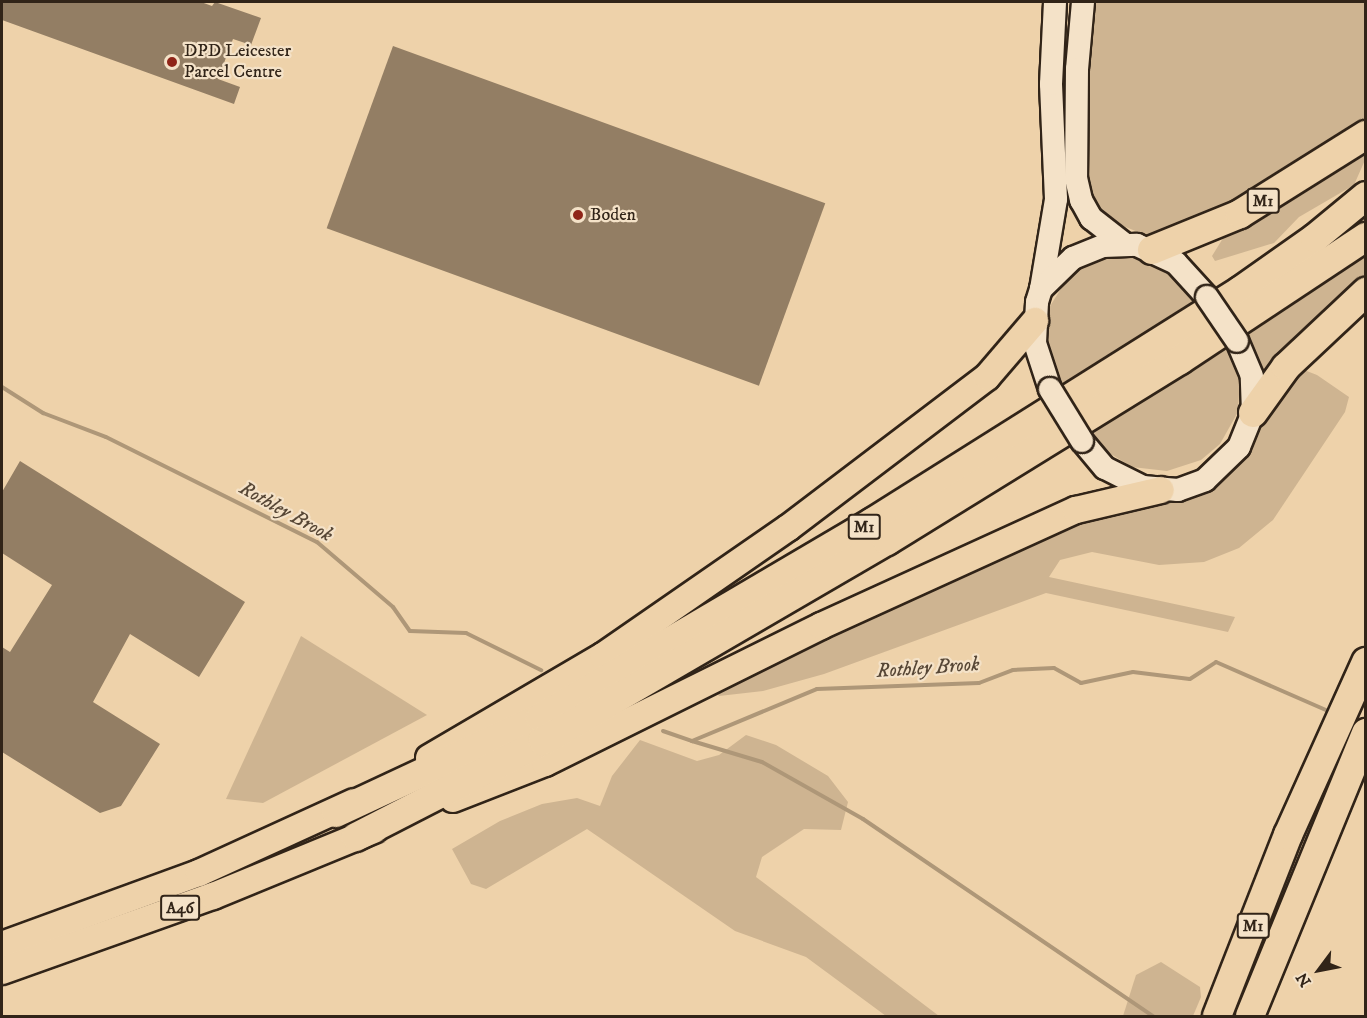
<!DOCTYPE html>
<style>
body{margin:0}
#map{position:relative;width:1367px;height:1018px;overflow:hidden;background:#eed2aa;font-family:"IM FELL DW Pica",serif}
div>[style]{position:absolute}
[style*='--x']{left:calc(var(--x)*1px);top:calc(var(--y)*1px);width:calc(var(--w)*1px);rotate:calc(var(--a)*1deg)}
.green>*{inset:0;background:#ceb491}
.stream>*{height:4px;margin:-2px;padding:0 2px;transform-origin:2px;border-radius:2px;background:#ae9778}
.building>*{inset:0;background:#937e64;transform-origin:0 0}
.roads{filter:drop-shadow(2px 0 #312418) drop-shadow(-2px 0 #312418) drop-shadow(0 2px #312418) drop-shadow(0 -2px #312418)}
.secondary>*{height:22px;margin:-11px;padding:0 11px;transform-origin:11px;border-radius:11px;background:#f4e2c8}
.trunk>*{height:26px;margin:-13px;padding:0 13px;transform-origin:13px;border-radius:13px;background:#eed2aa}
.motorway>*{height:28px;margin:-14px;padding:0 14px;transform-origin:14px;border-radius:14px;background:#eed2aa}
.bridges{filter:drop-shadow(2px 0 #312418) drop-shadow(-2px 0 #312418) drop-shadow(0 2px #312418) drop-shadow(0 -2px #312418)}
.secondary-bridge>*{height:22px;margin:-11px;padding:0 11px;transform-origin:11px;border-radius:11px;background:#f4e2c8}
.dots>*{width:16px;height:16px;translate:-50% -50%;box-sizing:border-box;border:3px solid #f4e2c8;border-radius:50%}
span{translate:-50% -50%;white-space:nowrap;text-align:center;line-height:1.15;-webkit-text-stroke:4.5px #f4e2c8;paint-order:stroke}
.shield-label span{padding:2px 4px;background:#f4e2c8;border:2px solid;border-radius:4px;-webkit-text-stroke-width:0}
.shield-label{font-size:16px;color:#312418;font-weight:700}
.poi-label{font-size:18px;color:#312418}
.left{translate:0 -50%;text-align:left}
.water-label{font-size:20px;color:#564635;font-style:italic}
.frame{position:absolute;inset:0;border:3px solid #312418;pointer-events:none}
.north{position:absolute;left:1289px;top:940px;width:60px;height:60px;-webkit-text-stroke:4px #f4e2c8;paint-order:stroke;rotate:238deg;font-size:16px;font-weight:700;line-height:24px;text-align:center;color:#312418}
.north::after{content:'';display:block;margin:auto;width:21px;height:27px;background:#312418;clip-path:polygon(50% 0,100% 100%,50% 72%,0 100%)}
</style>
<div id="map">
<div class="green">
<div style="clip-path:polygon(1086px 2px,1365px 2px,1365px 125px,1252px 197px,1155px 239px,1111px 221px,1090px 197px,1084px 181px)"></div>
<div style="clip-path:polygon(1365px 146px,1365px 160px,1354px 185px,1299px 217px,1274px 243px,1215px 261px,1212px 256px,1225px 235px)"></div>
<div style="clip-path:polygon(1365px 248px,1365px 276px,1261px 377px,1244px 329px)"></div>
<div style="clip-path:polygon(1110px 256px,1135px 256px,1159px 262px,1201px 303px,1128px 344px,1063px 391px,1044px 349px,1047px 311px,1067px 279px,1087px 264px)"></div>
<div style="clip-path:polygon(1226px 341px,1240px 375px,1238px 412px,1220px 444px,1201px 460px,1167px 471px,1132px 467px,1101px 448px,1086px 429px)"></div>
<div style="clip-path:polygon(1299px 368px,1317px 375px,1349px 397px,1345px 412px,1273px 520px,1239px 548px,1204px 562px,1159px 565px,1092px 552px,1060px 560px,1049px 577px,1235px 617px,1228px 632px,1046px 593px,824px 674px,763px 691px,719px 696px,713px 686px,1088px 519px,1175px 502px,1208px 491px,1240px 461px,1259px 424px)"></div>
<div style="clip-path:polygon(301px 636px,427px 715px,263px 803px,226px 799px)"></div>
<div style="clip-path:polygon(746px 735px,776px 745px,828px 776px,848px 802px,841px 830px,804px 829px,762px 857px,756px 877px,939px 1016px,886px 1016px,806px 957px,735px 931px,587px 829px,486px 889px,471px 884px,452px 849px,500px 821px,542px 804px,577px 798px,600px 806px,612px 776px,640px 740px,697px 761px,719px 755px)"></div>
<div style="clip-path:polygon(1161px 962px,1200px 987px,1201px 997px,1193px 1016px,1123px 1016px,1136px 975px)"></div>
</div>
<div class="stream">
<div style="--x:2;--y:387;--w:49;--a:32.4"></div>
<div style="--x:43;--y:413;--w:67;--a:20.9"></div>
<div style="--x:106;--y:437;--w:236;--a:26.5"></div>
<div style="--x:317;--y:542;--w:100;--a:40.5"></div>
<div style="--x:393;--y:607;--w:29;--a:55"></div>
<div style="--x:410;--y:631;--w:56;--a:2"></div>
<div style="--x:466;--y:633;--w:84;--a:26.3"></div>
<div style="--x:663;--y:731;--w:31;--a:19"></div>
<div style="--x:692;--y:741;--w:135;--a:-22.6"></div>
<div style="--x:817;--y:689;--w:162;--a:-2.1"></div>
<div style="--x:979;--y:683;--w:36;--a:-21"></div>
<div style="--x:1013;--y:670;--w:41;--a:-2.8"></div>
<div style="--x:1054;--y:668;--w:31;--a:29"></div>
<div style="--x:1081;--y:683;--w:53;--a:-11.9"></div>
<div style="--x:1133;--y:672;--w:57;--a:7"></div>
<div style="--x:1190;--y:679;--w:31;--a:-33"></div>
<div style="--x:1216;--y:662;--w:128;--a:23.6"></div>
<div style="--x:692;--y:741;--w:73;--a:16.7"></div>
<div style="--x:762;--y:762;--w:116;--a:29.4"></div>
<div style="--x:863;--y:819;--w:351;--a:34.2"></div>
</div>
<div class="building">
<div style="clip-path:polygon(2px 2px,201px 2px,212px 6px,215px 2px,261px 18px,251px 45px,233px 39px,218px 79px,240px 87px,234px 104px,2px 20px)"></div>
<div style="left:393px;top:46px;width:460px;height:194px;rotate:20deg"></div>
<div style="clip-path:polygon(20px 461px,245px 602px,199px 677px,130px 634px,93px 702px,160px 744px,121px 806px,100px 813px,2px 752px,2px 647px,10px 652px,52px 585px,2px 553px,2px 492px)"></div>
</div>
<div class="roads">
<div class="secondary">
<div style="--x:1083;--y:2;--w:67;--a:95.1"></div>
<div style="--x:1077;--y:69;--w:109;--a:90.5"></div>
<div style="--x:1076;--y:178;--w:23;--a:77"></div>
<div style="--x:1081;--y:200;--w:21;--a:61"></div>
<div style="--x:1091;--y:218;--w:39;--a:38"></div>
<div style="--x:1041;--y:289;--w:91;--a:-80.5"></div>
<div style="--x:1056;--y:199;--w:115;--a:-92.5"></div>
<div style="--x:1051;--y:84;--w:82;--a:-87.2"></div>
<div style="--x:1050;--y:389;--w:48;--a:-108.1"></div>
<div style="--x:1035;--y:343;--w:41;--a:-87.2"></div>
<div style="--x:1037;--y:302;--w:14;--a:-73"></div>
<div style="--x:1041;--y:289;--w:45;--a:-44.1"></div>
<div style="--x:1073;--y:258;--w:32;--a:-22"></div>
<div style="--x:1103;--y:246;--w:34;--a:-2"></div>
<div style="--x:1137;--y:245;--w:43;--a:24.8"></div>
<div style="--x:1176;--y:263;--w:46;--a:47.6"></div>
<div style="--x:1082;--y:441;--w:35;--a:50"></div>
<div style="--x:1105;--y:468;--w:42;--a:26.6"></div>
<div style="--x:1143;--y:487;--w:35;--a:5"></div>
<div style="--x:1178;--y:490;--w:29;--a:-20"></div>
<div style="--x:1205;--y:480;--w:47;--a:-44.1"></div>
<div style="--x:1239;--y:447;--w:37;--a:-68"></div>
<div style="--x:1253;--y:413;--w:37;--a:-92"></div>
<div style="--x:1252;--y:376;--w:38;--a:-113"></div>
</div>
<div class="trunk">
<div style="--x:429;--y:758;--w:202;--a:-30.4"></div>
<div style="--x:603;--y:656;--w:225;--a:-34.7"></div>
<div style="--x:788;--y:528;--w:250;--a:-37.2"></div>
<div style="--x:987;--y:377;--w:74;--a:-49.4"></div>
<div style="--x:453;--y:799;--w:99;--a:-21.4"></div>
<div style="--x:545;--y:763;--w:308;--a:-26.4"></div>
<div style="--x:821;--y:626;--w:280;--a:-24.5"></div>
<div style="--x:1076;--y:510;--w:87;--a:-13.2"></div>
<div style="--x:2;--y:945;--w:210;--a:-20.1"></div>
<div style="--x:199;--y:873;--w:170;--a:-24.6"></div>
<div style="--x:2;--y:971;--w:224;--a:-19.6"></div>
<div style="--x:213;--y:896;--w:174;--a:-22.3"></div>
</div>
<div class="motorway">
<div style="--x:1152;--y:250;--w:95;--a:-22.2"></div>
<div style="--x:1240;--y:214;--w:149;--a:-32.1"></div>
<div style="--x:1253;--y:413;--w:57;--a:-54.3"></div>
<div style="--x:1286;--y:367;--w:110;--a:-43.2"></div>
<div style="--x:336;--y:813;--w:225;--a:-25"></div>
<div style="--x:540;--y:718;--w:386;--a:-30.5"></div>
<div style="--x:873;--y:522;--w:434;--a:-32.2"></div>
<div style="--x:1240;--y:291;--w:92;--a:-35.2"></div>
<div style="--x:1315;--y:238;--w:66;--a:-39.5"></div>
<div style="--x:356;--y:837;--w:210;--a:-27.2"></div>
<div style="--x:543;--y:741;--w:398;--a:-30.2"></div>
<div style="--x:887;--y:541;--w:344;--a:-31.7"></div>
<div style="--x:1180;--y:360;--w:223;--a:-33.5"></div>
<div style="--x:1217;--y:1016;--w:194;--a:-68.6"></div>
<div style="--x:1288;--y:835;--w:190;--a:-65.7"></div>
<div style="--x:1250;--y:1016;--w:306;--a:-67.7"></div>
</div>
</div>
<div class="bridges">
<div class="secondary-bridge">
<div style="--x:1207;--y:297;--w:53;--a:55.7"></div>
<div style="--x:1050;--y:389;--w:61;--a:58.4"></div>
</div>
</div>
<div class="dots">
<div style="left:172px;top:62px;background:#8f2418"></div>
<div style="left:578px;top:215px;background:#8f2418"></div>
</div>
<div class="shield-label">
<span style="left:1263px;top:201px">M1</span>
<span style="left:864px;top:527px">M1</span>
<span style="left:180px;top:908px">A46</span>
<span style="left:1253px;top:926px">M1</span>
</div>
<div class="poi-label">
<span class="left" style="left:184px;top:62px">DPD Leicester<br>Parcel Centre</span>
<span class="left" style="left:590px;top:215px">Boden</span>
</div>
<div class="water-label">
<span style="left:286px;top:512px;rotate:29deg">Rothley Brook</span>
<span style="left:928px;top:668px;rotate:-4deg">Rothley Brook</span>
</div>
<div class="frame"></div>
<div class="north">N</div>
</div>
